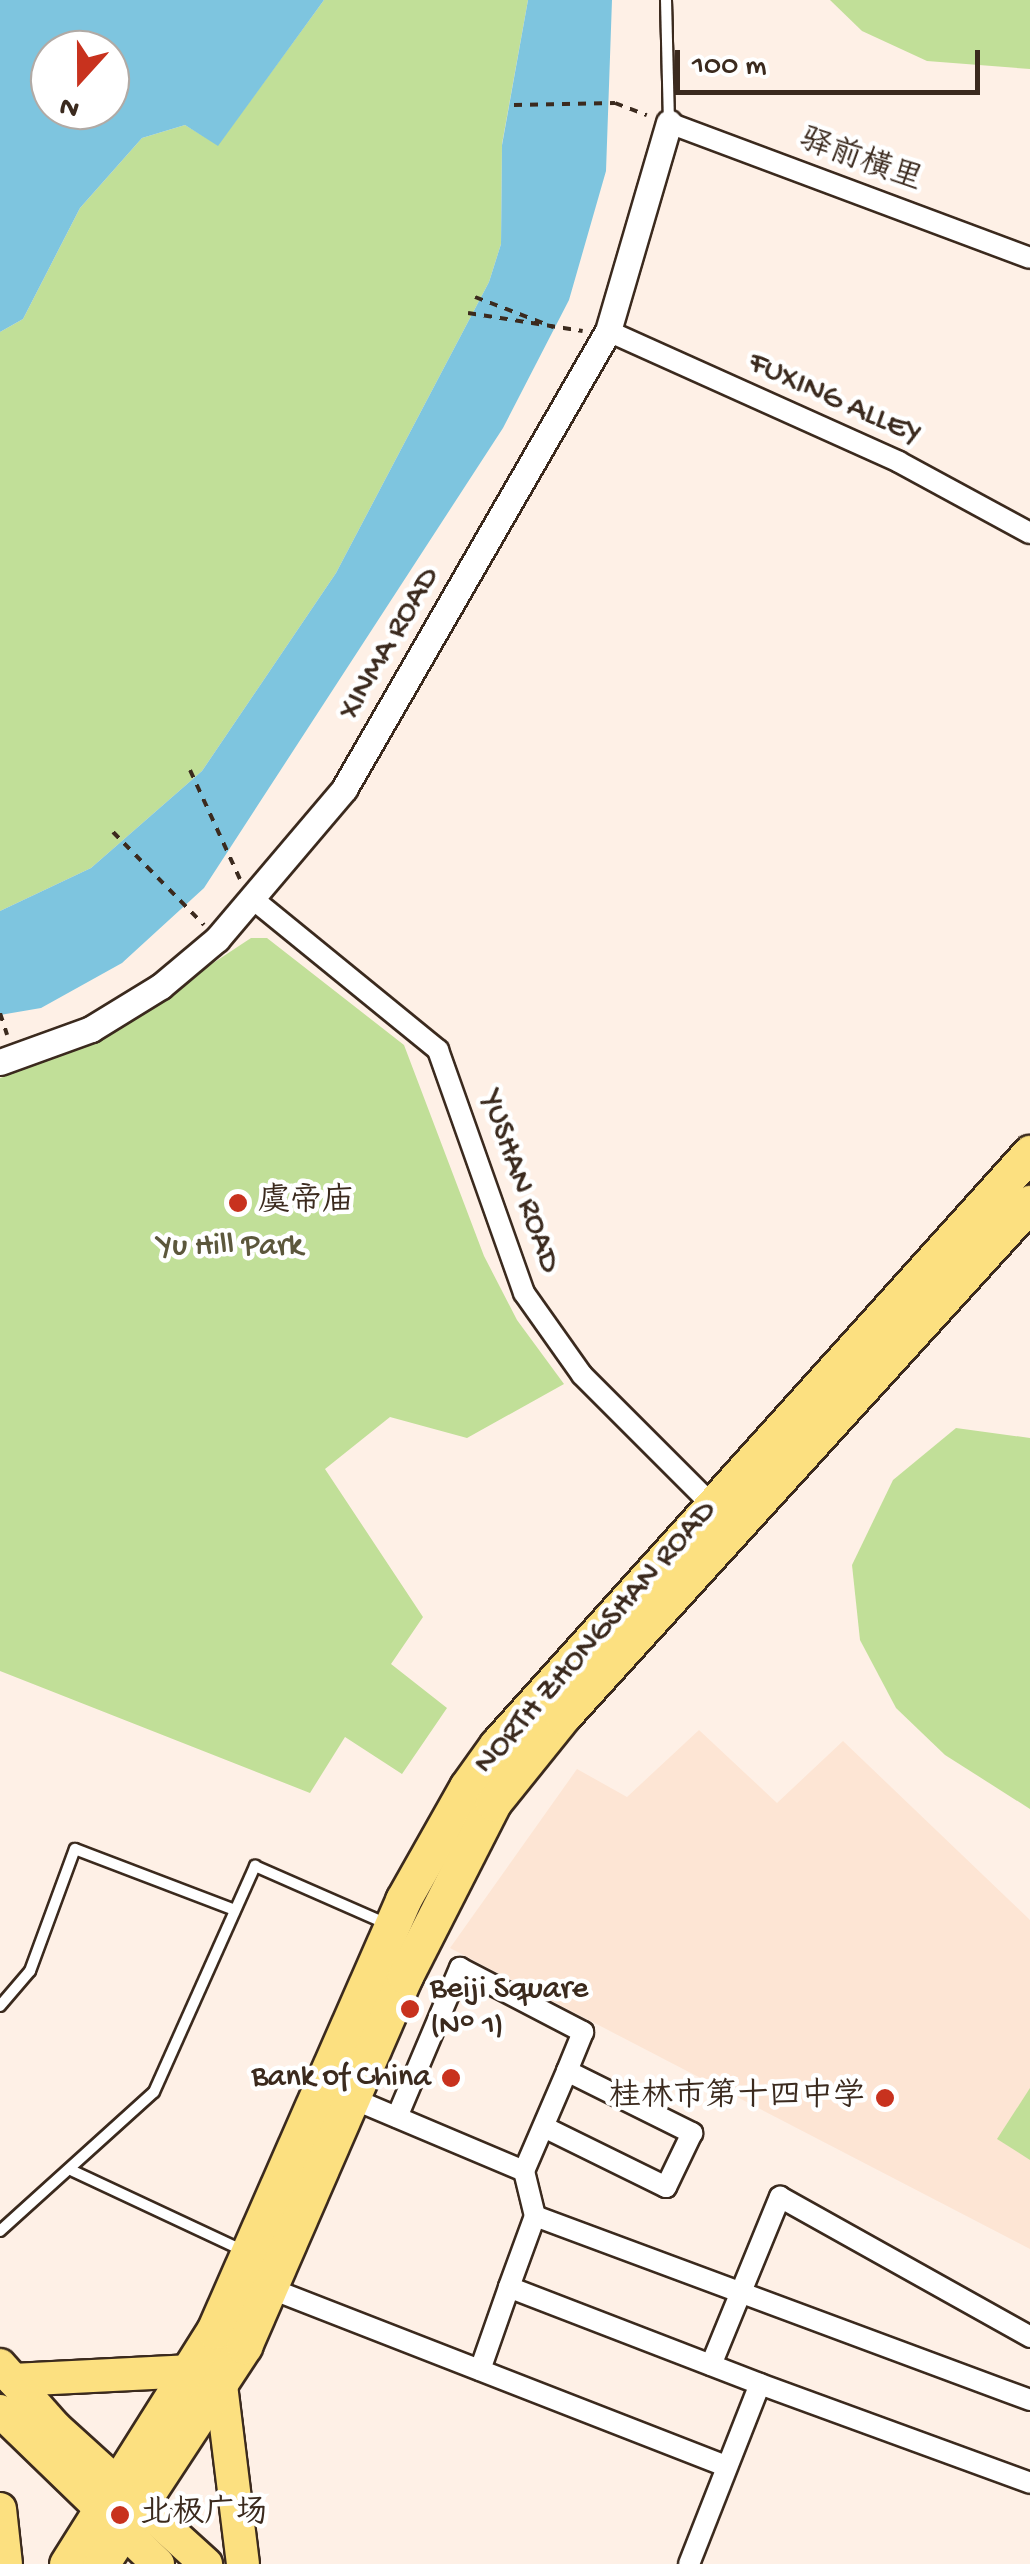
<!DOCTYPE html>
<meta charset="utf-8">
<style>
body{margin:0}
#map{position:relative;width:1030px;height:2564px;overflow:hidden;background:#fef0e6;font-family:"Gochi Hand","LXGW WenKai TC",sans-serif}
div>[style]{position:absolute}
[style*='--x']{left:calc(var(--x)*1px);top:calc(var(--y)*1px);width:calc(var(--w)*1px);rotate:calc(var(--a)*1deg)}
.built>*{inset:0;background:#fde5d4}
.green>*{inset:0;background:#c1df98}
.water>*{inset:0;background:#7ec5df}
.path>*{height:4px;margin-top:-2px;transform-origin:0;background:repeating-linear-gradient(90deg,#3b2a1e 0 8px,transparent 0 16px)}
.roads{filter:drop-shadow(2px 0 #3b2a1e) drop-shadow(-2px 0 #3b2a1e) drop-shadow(0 2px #3b2a1e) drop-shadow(0 -2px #3b2a1e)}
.service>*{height:10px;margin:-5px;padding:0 5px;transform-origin:5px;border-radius:5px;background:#fff}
.minor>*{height:20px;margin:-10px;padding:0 10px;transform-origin:10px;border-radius:10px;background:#fff}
.tertiary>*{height:25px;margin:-12.5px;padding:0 12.5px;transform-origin:12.5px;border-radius:12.5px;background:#fff}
.primary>*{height:32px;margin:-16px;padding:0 16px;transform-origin:16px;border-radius:16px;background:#fce080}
.trunk>*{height:35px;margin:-17.5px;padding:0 17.5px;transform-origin:17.5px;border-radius:17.5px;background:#fce080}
.dots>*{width:28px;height:28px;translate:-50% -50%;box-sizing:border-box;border:5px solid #fff;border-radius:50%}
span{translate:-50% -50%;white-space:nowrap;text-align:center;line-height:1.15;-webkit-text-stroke:9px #fff;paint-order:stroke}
.street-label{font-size:32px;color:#3b2a1e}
.poi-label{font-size:32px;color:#3b2a1e}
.left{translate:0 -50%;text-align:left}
.right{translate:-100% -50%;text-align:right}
.park-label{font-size:32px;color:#5c573c}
.north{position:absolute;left:30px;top:30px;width:100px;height:100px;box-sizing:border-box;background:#fff;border:2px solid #b1aaa5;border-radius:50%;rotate:201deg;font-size:28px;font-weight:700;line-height:40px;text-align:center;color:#3b2a1e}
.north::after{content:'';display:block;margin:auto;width:35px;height:45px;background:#c8321e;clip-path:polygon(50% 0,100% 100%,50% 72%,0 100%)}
.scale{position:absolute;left:675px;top:50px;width:305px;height:45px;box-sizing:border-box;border:5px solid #3b2a1e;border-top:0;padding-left:12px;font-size:30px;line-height:35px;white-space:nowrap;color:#3b2a1e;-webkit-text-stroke:8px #fff;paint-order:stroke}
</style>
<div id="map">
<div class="built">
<div style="clip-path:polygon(699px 1730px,777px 1803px,843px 1741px,1030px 1920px,1030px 2249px,450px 1948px,577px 1769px,627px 1797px)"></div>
</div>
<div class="green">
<div style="clip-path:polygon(324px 0,528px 0,502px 144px,501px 244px,489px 282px,336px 573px,202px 771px,91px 868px,0 911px,0 332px,23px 319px,80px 208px,142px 138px,185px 125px,218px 145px)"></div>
<div style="clip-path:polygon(830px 0,1030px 0,1030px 69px,927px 61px,862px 31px)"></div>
<div style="clip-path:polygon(251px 938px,267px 938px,404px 1045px,484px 1256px,517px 1320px,564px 1384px,467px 1438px,390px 1417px,325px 1469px,423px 1617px,391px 1664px,447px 1708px,402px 1774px,345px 1737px,310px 1793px,0 1671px,0 1078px,86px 1047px)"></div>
<div style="clip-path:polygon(956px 1428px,1030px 1438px,1030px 1809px,945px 1755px,896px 1708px,860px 1640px,852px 1565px,893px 1480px)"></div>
<div style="clip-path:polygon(1030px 2088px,1030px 2160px,997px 2139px)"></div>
</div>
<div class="water">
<div style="clip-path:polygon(evenodd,0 0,324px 0,218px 146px,185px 125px,142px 138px,80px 208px,23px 319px,0 332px,0 0,110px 50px,110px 110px,50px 110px,50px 50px,110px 50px)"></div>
<div style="clip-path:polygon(528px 0,612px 0,606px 171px,569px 300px,503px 428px,204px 888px,122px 963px,41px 1008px,0 1015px,0 911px,91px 868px,202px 771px,336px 573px,489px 282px,501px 244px,502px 145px)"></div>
</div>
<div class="path">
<div style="--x:514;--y:105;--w:101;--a:-1.1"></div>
<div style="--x:615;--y:103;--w:34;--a:21"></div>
<div style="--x:475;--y:297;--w:84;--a:21"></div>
<div style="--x:468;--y:313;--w:116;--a:8.9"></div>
<div style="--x:190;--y:770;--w:120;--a:65.4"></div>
<div style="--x:113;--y:832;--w:130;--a:45.6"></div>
<div style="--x:0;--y:1013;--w:23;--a:72"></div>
</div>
<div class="roads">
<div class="service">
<div style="--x:666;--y:0;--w:122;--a:88.6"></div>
<div style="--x:0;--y:2006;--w:46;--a:-49.4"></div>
<div style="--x:30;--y:1971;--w:130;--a:-69.8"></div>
<div style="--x:75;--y:1849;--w:171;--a:20.9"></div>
<div style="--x:73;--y:2171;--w:187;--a:25.1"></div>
<div style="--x:0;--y:2231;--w:207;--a:-42.1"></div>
<div style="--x:154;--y:2092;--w:248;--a:-65.9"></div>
<div style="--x:255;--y:1866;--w:144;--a:23.7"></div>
</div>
<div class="minor">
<div style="--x:669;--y:123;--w:385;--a:20.5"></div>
<div style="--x:608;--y:331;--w:319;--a:24.2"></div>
<div style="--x:899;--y:462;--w:149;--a:28.5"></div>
<div style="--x:253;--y:899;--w:239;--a:39.2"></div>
<div style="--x:438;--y:1050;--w:258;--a:70.5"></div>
<div style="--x:524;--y:1293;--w:100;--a:54.7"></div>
<div style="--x:582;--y:1375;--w:184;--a:45"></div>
<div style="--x:351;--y:2098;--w:188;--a:22.9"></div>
<div style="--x:524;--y:2171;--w:46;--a:76.3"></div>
<div style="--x:397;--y:2117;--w:162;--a:-67.1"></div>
<div style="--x:460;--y:1968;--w:139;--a:27.5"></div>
<div style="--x:583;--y:2032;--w:42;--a:112.3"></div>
<div style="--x:524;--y:2171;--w:109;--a:-66.7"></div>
<div style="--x:567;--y:2071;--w:140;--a:26.4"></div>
<div style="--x:692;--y:2133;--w:60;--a:115.7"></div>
<div style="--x:666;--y:2187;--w:136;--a:-153.8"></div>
<div style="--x:269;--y:2288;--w:487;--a:21.3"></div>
<div style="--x:711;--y:2365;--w:182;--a:-67.7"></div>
<div style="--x:780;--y:2197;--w:287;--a:29.2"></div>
<div style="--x:480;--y:2370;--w:88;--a:-70.7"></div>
<div style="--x:760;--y:2384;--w:269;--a:-158.9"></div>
<div style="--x:509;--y:2287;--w:76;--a:-69.9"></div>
<div style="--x:535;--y:2216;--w:528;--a:20.39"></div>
<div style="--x:689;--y:2564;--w:193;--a:-68.5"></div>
<div style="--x:760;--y:2384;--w:288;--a:20.1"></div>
</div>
<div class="tertiary">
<div style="--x:0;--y:1062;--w:97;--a:-19.9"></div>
<div style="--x:91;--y:1029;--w:82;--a:-31.6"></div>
<div style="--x:161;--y:986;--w:73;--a:-40"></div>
<div style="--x:217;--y:939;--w:197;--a:-49.7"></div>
<div style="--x:344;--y:789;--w:529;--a:-60.04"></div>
<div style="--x:608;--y:331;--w:217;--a:-73.7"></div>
</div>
<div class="primary">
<div style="--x:0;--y:2365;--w:83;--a:48.4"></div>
<div style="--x:55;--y:2427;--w:204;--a:42.2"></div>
<div style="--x:13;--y:2380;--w:179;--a:-2.9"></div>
<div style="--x:221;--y:2385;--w:180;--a:83"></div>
<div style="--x:0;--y:2411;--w:220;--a:44.1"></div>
<div style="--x:0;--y:2509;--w:55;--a:83.8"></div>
</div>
<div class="trunk">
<div style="--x:67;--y:2564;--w:275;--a:-57.8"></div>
<div style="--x:214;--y:2331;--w:471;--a:-66.3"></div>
<div style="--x:403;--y:1900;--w:130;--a:-60.5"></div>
<div style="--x:467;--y:1787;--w:52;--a:-54.5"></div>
<div style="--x:497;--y:1745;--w:797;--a:-48"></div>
<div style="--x:101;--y:2564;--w:261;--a:-56.7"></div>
<div style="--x:244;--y:2346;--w:404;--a:-66.5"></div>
<div style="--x:405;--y:1976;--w:194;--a:-63"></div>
<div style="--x:493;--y:1803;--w:112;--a:-51.2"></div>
<div style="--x:563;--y:1716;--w:694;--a:-47.69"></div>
</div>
</div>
<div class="dots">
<div style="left:238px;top:1203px;background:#c8321e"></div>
<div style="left:410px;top:2009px;background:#c8321e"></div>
<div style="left:451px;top:2078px;background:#c8321e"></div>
<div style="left:885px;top:2098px;background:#c8321e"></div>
<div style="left:120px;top:2515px;background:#c8321e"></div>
</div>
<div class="street-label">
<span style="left:860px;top:162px;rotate:20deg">驿前横里</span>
<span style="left:834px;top:400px;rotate:24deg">FUXING ALLEY</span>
<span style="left:390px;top:644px;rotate:-60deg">XINMA ROAD</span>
<span style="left:519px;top:1182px;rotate:71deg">YUSHAN ROAD</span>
<span style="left:596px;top:1638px;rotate:-49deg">NORTH ZHONGSHAN ROAD</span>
</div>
<div class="poi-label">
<span class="left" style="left:258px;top:1203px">虞帝庙</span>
<span class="left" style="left:430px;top:2009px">Beiji Square<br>(N° 1)</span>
<span class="right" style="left:431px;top:2078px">Bank of China</span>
<span class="right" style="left:865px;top:2098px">桂林市第十四中学</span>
<span class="left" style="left:140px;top:2515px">北极广场</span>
</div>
<div class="park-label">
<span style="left:230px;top:1247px">Yu Hill Park</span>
</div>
<div class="north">N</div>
<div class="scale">100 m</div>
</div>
